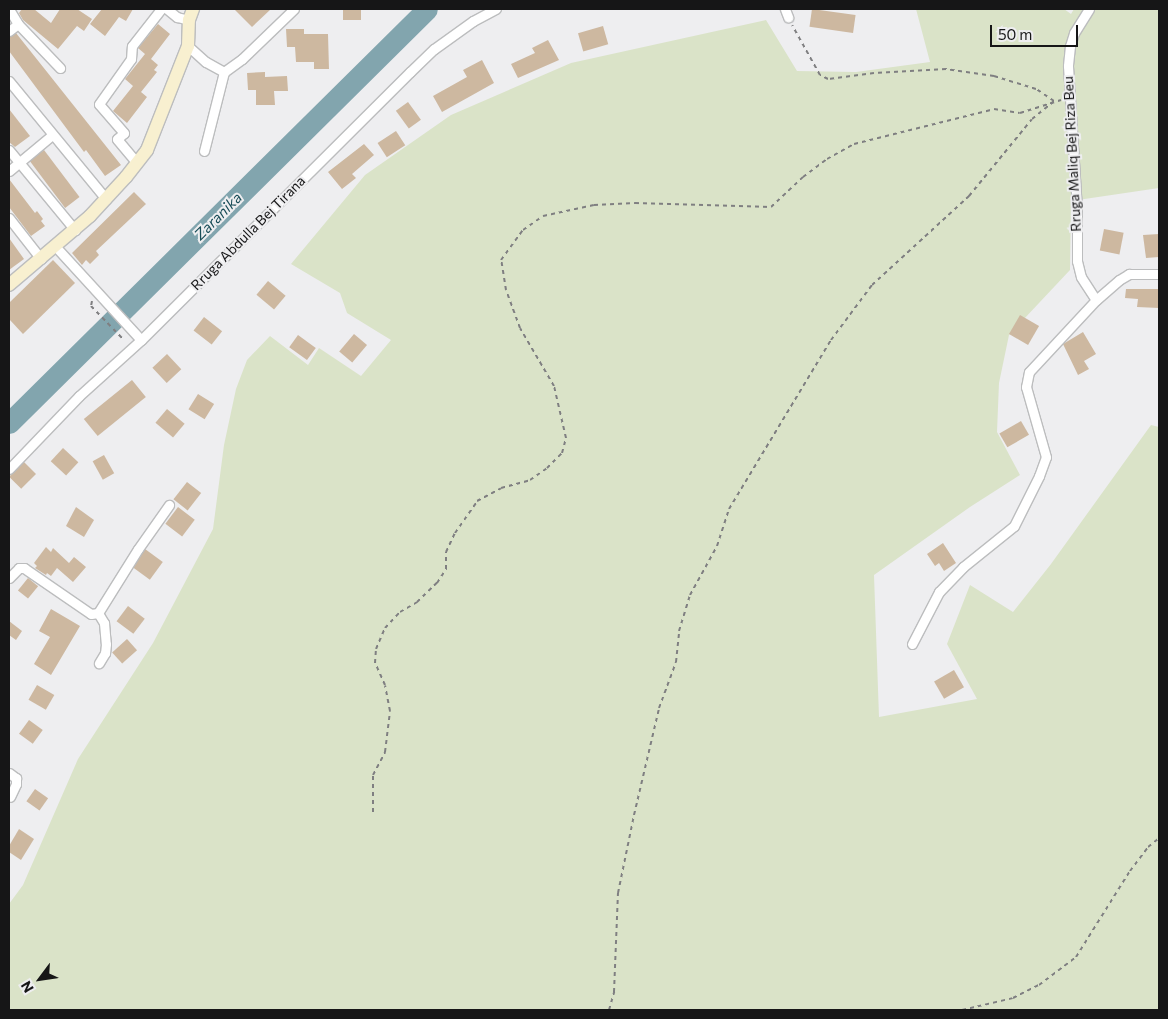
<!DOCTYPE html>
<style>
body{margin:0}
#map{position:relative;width:1168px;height:1019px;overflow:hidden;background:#eeeef0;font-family:Commissioner,sans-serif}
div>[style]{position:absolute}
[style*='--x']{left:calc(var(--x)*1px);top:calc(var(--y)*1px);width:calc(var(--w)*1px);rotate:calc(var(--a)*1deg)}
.green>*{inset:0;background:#dae3c8}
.river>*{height:21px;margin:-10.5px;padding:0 10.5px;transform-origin:10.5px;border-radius:10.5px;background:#82a5ae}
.building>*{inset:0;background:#cdb8a0;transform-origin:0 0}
.path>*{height:2px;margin-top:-1px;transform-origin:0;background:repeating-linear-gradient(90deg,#7f7f81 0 4px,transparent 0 8px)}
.roads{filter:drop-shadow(1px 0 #bcbdbe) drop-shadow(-1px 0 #bcbdbe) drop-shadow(0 1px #bcbdbe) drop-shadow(0 -1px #bcbdbe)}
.street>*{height:9px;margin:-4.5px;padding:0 4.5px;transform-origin:4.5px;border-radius:4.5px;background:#fff}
.secondary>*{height:12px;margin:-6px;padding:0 6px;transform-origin:6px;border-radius:6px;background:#f8f0d0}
span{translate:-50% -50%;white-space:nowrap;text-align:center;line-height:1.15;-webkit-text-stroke:4px #eeeef0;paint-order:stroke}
.street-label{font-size:14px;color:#161617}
.water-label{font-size:15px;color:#184c57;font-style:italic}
.frame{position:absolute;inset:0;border:10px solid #161617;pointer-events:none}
.north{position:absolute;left:15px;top:954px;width:50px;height:50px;-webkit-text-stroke:4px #eeeef0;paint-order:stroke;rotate:239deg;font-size:14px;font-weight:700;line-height:20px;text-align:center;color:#161617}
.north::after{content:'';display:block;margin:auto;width:18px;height:22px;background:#161617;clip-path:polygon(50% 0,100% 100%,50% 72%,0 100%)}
.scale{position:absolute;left:990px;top:25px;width:88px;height:22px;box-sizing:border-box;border:2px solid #161617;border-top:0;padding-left:6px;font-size:15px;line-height:18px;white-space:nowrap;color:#161617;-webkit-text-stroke:4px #eeeef0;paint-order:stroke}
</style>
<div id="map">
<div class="green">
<div style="clip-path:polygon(916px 9px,1064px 9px,1071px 14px,1074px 9px,1159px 9px,1159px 188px,1071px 201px,1070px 270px,1009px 335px,999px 383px,997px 432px,1020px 475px,970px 507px,874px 575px,879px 717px,977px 699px,947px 644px,970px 585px,1013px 612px,1051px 564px,1151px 425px,1159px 427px,1159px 1010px,9px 1010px,9px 904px,23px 885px,78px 759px,153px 643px,213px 529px,224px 445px,236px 389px,247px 360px,270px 336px,308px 365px,319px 348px,361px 376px,391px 340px,347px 313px,340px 293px,291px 264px,365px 175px,451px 115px,571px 63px,766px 20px,797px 71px,856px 72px,930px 62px)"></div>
</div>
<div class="river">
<div style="--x:9;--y:423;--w:588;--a:-44.72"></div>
</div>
<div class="building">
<div style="clip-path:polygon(22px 9px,34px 9px,51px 23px,60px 9px,77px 9px,92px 19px,84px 31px,77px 26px,58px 49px,23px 20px,19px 13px)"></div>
<div style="clip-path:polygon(102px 9px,133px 9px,126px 21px,119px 17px,105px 36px,90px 24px)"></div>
<div style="clip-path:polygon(234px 9px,271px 9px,252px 27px)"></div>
<div style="left:343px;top:9px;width:18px;height:11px"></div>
<div style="left:812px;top:9px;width:44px;height:18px;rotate:8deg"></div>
<div style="clip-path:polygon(158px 24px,170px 34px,151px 59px,158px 65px,154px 70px,157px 72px,141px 92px,147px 97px,127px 123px,113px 111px,133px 86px,125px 79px,145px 54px,138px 48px)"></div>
<div style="left:603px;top:26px;width:19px;height:26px;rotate:74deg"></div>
<div style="clip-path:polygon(286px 29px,304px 29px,304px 34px,328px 34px,329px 69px,314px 69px,314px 62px,296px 62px,295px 47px,287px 47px)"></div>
<div style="clip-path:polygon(16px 33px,121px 165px,105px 176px,86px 150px,84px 152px,9px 51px,9px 37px)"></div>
<div style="clip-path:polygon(548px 40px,559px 60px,518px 78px,511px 64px,535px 53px,532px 48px)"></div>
<div style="clip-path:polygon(482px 60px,494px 83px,442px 112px,433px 96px,467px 77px,463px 70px)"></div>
<div style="clip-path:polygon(265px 72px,265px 77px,287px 76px,288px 91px,274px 91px,275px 105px,256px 105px,256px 90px,248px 90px,247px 73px)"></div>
<div style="left:408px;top:102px;width:22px;height:15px;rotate:54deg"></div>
<div style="clip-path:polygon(9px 109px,30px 136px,15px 147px,9px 142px)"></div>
<div style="left:396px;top:131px;width:17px;height:22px;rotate:57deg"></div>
<div style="clip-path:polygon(364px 144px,374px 155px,352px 174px,356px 178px,342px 189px,328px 172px)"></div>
<div style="left:44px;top:150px;width:59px;height:18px;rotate:53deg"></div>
<div style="clip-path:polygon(9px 179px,35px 213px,37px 211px,43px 219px,41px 221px,45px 226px,31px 236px,9px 207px)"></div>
<div style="clip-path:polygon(134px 192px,146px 204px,96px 251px,99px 255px,90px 264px,86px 260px,82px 265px,72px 253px)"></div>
<div style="left:1104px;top:229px;width:20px;height:22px;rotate:11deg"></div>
<div style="clip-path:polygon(1159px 234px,1159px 257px,1146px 258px,1143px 235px)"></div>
<div style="clip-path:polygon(9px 238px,24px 259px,9px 270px)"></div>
<div style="clip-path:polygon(53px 260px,75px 283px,23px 334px,9px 319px,9px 303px)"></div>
<div style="left:268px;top:281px;width:23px;height:18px;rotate:40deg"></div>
<div style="clip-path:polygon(1126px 289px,1159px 289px,1159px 308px,1137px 307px,1138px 299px,1125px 298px)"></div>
<div style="left:1020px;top:315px;width:22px;height:22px;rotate:30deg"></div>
<div style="left:204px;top:317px;width:23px;height:17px;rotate:38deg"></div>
<div style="clip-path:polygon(1083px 332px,1096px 354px,1084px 361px,1089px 369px,1078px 375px,1063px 344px)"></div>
<div style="left:354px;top:334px;width:17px;height:23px;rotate:40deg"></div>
<div style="left:298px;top:335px;width:22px;height:15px;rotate:36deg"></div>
<div style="left:167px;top:354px;width:21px;height:20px;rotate:47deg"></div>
<div style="left:132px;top:380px;width:22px;height:62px;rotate:51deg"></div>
<div style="left:198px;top:394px;width:19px;height:18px;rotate:32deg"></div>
<div style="left:167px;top:409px;width:23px;height:18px;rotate:40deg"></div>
<div style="left:1021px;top:421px;width:16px;height:25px;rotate:60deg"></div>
<div style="left:63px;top:448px;width:21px;height:18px;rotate:43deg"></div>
<div style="left:104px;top:455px;width:21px;height:13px;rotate:61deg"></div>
<div style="left:24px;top:462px;width:17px;height:21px;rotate:45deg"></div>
<div style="left:187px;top:482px;width:18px;height:22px;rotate:38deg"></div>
<div style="clip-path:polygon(76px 507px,94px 520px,84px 537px,66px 526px)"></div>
<div style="left:178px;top:507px;width:21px;height:21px;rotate:37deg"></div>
<div style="clip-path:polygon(943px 543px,956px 563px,944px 571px,939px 563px,935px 566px,927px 554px)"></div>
<div style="clip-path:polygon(46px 547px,51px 552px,53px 548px,69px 563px,74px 557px,86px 567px,73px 582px,57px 568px,51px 576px,47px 573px,46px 575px,35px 568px,37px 566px,34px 563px)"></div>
<div style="left:145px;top:549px;width:22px;height:22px;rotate:36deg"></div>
<div style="left:28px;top:578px;width:13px;height:16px;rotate:39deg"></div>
<div style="left:128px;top:606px;width:21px;height:19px;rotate:37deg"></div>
<div style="clip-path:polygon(51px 609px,80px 626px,51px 675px,34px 664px,50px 637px,39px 631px)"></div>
<div style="clip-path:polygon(9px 621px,22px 631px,16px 640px,9px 635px)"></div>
<div style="left:127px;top:639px;width:15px;height:20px;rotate:48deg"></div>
<div style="left:954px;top:670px;width:20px;height:23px;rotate:60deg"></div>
<div style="left:37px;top:685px;width:20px;height:17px;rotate:30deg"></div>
<div style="left:29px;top:720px;width:17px;height:17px;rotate:36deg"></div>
<div style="left:35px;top:789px;width:16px;height:15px;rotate:35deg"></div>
<div style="clip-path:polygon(19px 829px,34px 839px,21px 860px,9px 852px,9px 846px)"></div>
</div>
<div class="path">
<div style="--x:92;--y:301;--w:5;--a:101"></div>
<div style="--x:91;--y:306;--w:47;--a:45.9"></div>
<div style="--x:373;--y:812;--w:37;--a:-90"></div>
<div style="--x:373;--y:775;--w:26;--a:-62"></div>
<div style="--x:385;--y:752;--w:41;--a:-83"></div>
<div style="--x:390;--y:711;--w:26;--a:-101"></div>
<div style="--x:385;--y:685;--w:24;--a:-114"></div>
<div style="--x:375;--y:663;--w:14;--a:-86"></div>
<div style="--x:376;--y:649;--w:23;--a:-67"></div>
<div style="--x:385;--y:628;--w:22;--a:-47"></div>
<div style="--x:400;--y:612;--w:20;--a:-30"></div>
<div style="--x:417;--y:602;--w:28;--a:-44"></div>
<div style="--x:437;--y:583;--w:17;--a:-57"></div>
<div style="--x:446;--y:569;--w:17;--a:-90"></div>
<div style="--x:446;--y:552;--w:21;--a:-65"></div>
<div style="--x:455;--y:533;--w:39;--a:-55"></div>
<div style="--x:477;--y:501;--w:27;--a:-28"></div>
<div style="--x:501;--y:488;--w:30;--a:-15"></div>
<div style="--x:530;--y:480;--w:21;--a:-35"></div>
<div style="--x:547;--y:468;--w:21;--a:-45"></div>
<div style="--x:562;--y:453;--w:16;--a:-75"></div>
<div style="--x:566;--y:438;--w:53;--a:-103"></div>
<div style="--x:554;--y:386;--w:67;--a:-120.4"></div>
<div style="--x:520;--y:328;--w:40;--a:-110.2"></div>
<div style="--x:506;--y:290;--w:30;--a:-99"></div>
<div style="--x:501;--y:260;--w:37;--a:-54"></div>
<div style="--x:523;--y:230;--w:24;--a:-35"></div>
<div style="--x:543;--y:216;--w:52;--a:-12.2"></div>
<div style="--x:594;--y:205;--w:41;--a:-2.8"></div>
<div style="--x:635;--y:203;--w:136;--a:1.7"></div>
<div style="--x:771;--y:207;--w:44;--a:-43.2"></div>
<div style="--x:803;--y:177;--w:30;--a:-37"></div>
<div style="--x:827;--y:159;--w:31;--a:-29"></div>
<div style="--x:854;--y:144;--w:144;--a:-14"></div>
<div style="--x:994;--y:109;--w:26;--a:9"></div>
<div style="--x:1020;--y:113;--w:43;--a:-17.6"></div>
<div style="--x:609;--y:1010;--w:19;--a:-74"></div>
<div style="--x:614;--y:992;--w:99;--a:-87.7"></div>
<div style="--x:618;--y:893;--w:80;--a:-78.4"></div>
<div style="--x:634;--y:815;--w:110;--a:-76.8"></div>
<div style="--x:659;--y:708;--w:49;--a:-69.7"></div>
<div style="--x:676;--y:662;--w:31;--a:-84"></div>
<div style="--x:679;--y:631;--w:38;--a:-73"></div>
<div style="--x:690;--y:595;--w:56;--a:-61.1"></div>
<div style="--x:717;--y:546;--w:39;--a:-72"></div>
<div style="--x:729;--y:509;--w:197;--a:-58.9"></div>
<div style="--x:831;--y:340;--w:69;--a:-53.3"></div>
<div style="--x:872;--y:285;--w:132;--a:-42.5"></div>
<div style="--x:969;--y:196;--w:99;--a:-50.7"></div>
<div style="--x:1032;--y:119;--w:28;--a:-39"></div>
<div style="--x:1054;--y:101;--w:22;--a:-146"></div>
<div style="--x:1036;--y:89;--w:44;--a:-162.8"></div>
<div style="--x:994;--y:76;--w:49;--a:-171.7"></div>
<div style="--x:946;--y:69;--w:72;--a:176.8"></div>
<div style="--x:874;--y:73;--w:46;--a:172.6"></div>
<div style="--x:828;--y:79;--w:9;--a:-153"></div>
<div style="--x:820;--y:75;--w:57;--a:-119.2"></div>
<div style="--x:962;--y:1010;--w:52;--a:-13.2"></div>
<div style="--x:1013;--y:998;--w:29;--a:-27"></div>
<div style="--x:1039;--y:985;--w:46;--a:-37.1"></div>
<div style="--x:1076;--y:957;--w:102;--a:-57.9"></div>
<div style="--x:1130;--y:871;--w:30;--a:-53"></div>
<div style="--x:1148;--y:847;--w:14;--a:-39"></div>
</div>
<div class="roads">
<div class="street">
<div style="--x:9;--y:9;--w:17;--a:59"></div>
<div style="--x:18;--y:24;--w:61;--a:46.3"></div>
<div style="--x:167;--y:9;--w:13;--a:39"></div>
<div style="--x:177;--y:17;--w:12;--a:14"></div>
<div style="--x:785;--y:9;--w:9;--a:69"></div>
<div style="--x:1089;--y:9;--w:28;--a:122"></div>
<div style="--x:1074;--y:33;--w:14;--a:107"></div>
<div style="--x:1070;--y:46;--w:20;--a:96"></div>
<div style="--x:1068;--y:66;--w:142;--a:86.4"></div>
<div style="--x:1077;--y:208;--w:53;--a:90"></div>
<div style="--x:1077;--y:261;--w:16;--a:76"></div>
<div style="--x:1081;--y:277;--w:27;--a:57"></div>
<div style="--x:9;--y:31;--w:11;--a:-38"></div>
<div style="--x:188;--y:46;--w:24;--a:42"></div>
<div style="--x:206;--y:62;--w:21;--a:29"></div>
<div style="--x:224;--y:72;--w:22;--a:-36"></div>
<div style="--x:242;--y:59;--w:72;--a:-43.9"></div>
<div style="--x:9;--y:81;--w:153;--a:50.6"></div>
<div style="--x:9;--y:150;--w:104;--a:50.5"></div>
<div style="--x:204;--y:151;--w:81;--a:-75.8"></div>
<div style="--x:137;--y:163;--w:31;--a:-130"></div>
<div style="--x:117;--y:139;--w:9;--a:-41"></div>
<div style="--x:124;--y:133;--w:38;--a:-131"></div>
<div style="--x:99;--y:104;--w:55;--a:-54.6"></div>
<div style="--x:131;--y:59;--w:13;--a:-86"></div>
<div style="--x:132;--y:46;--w:47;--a:-51.9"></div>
<div style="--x:9;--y:171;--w:56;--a:-39.9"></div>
<div style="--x:9;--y:218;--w:52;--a:52"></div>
<div style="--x:55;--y:246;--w:127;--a:47.5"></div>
<div style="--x:9;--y:469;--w:101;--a:-46.2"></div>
<div style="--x:79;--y:396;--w:84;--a:-42.1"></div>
<div style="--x:141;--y:340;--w:380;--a:-44.9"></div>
<div style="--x:410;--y:72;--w:33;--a:-44"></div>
<div style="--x:434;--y:49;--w:48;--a:-35.7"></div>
<div style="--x:473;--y:21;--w:26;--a:-28"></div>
<div style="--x:9;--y:578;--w:14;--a:-45"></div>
<div style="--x:19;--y:568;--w:5;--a:0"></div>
<div style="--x:24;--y:568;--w:81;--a:34.5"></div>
<div style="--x:91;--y:614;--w:7;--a:-8"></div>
<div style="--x:98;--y:613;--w:75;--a:-58"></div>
<div style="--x:138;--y:549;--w:54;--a:-54.8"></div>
<div style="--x:98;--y:613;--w:12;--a:59"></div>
<div style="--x:104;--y:623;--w:21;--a:85"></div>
<div style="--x:106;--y:644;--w:9;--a:96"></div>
<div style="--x:105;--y:653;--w:12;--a:121"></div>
<div style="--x:912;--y:644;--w:59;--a:-62.6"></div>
<div style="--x:939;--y:592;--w:35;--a:-46"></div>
<div style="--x:963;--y:567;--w:65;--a:-38.8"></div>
<div style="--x:1014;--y:526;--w:56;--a:-63.4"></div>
<div style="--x:1039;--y:476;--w:20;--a:-70"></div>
<div style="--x:1046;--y:457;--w:73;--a:-105.9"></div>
<div style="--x:1026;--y:387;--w:15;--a:-79"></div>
<div style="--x:1029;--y:372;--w:98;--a:-47.1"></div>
<div style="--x:1096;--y:300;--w:30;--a:-41"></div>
<div style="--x:1119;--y:280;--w:12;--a:-31"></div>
<div style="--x:1129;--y:274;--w:30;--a:0"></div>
<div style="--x:9;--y:773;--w:9;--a:36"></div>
<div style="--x:16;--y:778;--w:6;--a:90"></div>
<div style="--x:16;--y:784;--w:14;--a:115"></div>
</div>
<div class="secondary">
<div style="--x:9;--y:285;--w:106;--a:-40.4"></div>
<div style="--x:90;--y:216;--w:53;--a:-47.3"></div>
<div style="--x:126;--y:177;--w:34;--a:-52"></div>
<div style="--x:147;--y:150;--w:112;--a:-68.5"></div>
<div style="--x:188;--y:46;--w:26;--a:-88"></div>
<div style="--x:189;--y:20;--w:12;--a:-70"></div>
</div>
</div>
<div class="street-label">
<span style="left:1072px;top:154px;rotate:-93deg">Rruga Maliq Bej Riza Beu</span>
<span style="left:248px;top:233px;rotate:-45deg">Rruga Abdulla Bej Tirana</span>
</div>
<div class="water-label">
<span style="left:218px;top:216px;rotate:-45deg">Zaranika</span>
</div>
<div class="frame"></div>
<div class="north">N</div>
<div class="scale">50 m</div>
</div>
